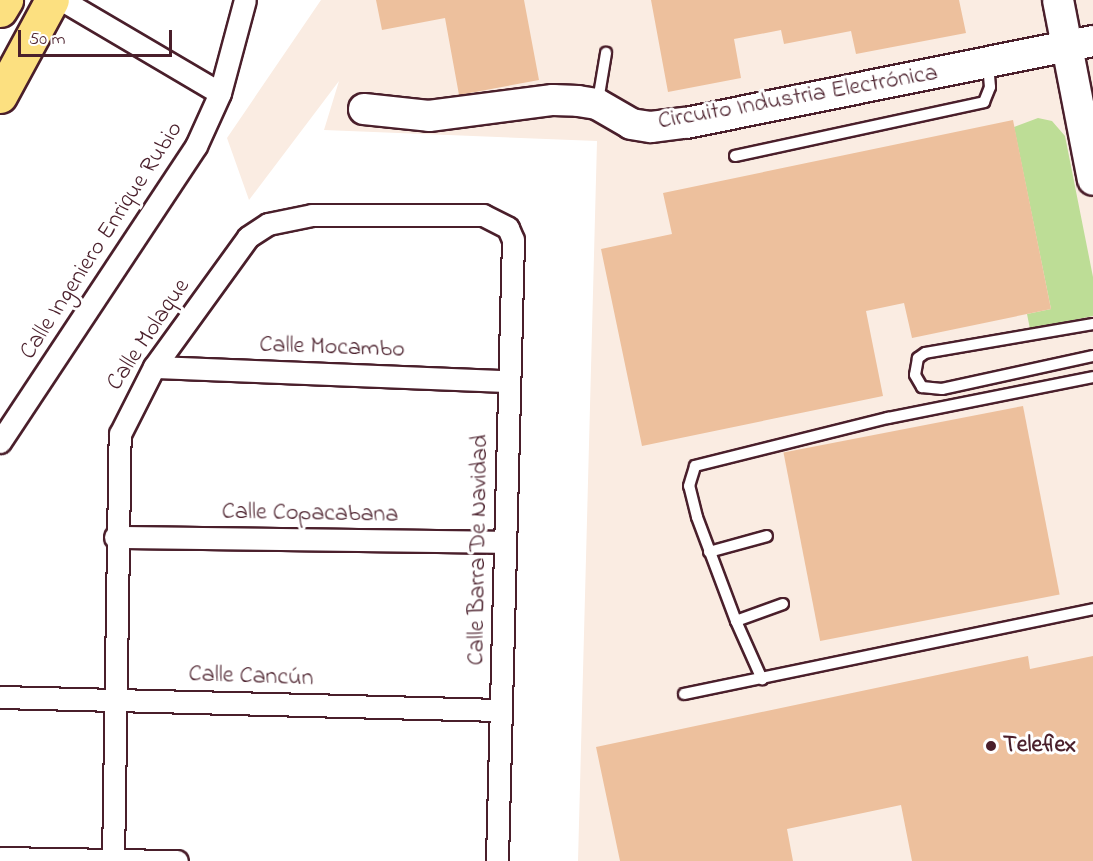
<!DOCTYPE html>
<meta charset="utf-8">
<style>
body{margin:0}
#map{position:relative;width:1093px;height:861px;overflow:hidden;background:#fff;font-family:"Indie Flower",sans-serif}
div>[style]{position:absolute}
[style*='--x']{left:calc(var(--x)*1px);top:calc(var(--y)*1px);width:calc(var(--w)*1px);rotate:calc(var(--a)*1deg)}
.built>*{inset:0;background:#faece2}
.green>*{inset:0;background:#bddd96}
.building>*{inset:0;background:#edc09d;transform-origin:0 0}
.roads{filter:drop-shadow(2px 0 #4a1f2b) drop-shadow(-2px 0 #4a1f2b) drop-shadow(0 2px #4a1f2b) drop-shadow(0 -2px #4a1f2b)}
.lane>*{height:10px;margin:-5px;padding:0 5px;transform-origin:5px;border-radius:5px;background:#fff}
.street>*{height:21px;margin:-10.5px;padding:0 10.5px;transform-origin:10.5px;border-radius:10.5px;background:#fff}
.secondary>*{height:30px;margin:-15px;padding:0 15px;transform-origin:15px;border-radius:15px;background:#fff}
.primary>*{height:33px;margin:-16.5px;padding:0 16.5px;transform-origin:16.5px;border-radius:16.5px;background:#fce080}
.dots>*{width:16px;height:16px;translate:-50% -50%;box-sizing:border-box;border:3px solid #fff;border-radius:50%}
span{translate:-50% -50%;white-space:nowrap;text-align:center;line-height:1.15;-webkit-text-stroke:6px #fff;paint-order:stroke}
.street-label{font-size:24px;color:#4a1f2b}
.poi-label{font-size:24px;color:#4a1f2b;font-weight:700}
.left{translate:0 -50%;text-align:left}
.scale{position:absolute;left:18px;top:30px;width:154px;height:27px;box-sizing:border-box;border:3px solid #4a1f2b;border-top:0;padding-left:8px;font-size:18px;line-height:21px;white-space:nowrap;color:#4a1f2b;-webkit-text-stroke:4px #fff;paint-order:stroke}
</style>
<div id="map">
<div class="built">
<div style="clip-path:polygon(321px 0,1093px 0,1093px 861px,578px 861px,597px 141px,324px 130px,339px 81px,249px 200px,227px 138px)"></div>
</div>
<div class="green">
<div style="clip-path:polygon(1038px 118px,1052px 121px,1065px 136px,1093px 277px,1093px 316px,1030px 329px,1027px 314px,1051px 309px,1014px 127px)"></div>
</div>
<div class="building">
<div style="clip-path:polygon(376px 0,524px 0,539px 80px,459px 95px,445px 18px,382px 30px)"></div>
<div style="clip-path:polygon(651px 0,959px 0,966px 33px,856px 54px,851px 31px,784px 44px,781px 30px,734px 39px,741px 78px,668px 92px)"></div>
<div style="clip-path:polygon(1013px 120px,1051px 309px,912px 338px,904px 303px,866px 311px,883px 396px,642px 446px,601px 249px,672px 234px,663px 193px)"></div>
<div style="left:1023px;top:406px;width:192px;height:244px;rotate:79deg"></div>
<div style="clip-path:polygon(1028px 656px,1030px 669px,1093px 656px,1093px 861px,912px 861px,901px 805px,787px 829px,793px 861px,620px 861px,596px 747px)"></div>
</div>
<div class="roads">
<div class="lane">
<div style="--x:598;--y:101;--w:49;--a:-80.5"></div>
<div style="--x:735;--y:156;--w:255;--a:-12.2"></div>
<div style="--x:984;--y:102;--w:16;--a:-68"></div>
<div style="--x:990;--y:87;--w:24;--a:-95"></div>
<div style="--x:1093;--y:324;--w:170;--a:170.2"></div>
<div style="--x:925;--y:353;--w:9;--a:144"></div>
<div style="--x:918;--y:358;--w:17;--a:100"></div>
<div style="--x:915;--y:375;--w:14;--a:60"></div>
<div style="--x:922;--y:387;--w:20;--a:6"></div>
<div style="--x:942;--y:389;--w:155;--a:-12.3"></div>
<div style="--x:709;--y:552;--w:60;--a:-15.4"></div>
<div style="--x:783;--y:604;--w:50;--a:160.1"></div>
<div style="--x:736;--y:621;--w:111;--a:-110.6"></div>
<div style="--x:697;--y:517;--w:32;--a:-104"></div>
<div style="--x:689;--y:486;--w:21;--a:-73"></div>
<div style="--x:695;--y:466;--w:199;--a:-14"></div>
<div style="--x:888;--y:418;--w:209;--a:-11.3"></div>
<div style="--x:736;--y:621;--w:64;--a:65.9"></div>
<div style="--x:684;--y:694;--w:418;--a:-11.7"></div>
</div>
<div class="street">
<div style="--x:62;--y:0;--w:183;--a:30.5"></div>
<div style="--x:154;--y:367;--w:354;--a:2.3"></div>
<div style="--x:0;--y:442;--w:355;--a:-56.5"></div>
<div style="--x:196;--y:146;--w:58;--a:-65.6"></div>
<div style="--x:220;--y:93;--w:96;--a:-75"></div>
<div style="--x:115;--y:537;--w:389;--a:0.7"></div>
<div style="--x:0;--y:697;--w:500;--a:1.49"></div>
<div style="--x:0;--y:858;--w:177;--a:1"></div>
<div style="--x:113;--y:861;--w:427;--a:-89.1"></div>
<div style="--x:120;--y:434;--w:75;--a:-63.1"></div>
<div style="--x:154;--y:367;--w:160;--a:-54.1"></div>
<div style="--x:248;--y:237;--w:24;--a:-33"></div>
<div style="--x:268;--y:224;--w:45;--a:-11.6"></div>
<div style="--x:312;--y:215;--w:171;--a:0"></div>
<div style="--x:483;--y:215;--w:28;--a:27"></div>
<div style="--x:508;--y:228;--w:13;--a:67"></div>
<div style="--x:513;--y:240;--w:621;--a:91.48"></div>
</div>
<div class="secondary">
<div style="--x:1058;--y:0;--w:183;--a:79"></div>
<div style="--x:364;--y:109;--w:65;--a:6.1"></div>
<div style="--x:429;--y:116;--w:125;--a:-7.4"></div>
<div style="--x:553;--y:100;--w:25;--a:2"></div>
<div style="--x:578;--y:101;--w:19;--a:9"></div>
<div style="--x:597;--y:104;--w:39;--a:30"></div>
<div style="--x:631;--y:124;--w:20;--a:9"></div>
<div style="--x:651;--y:127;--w:35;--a:-7"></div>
<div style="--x:686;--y:123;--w:415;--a:-11.4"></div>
</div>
<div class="primary">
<div style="--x:0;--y:10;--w:12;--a:-59"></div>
<div style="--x:0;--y:96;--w:109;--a:-61.6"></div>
</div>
</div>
<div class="dots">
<div style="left:991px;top:746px;background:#4a1f2b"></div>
</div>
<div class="street-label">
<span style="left:798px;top:98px;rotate:-10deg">Circuito Industria Electrónica</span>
<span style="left:102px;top:241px;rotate:-57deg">Calle Ingeniero Enrique Rubio</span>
<span style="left:149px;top:335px;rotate:-56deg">Calle Molaque</span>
<span style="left:332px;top:348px;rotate:2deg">Calle Mocambo</span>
<span style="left:310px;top:514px;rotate:1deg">Calle Copacabana</span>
<span style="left:479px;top:550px;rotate:-89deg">Calle Barra De Navidad</span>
<span style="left:251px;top:677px;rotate:2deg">Calle Cancún</span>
</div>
<div class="poi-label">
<span class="left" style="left:1003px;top:746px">Teleflex</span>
</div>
<div class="scale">50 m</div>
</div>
